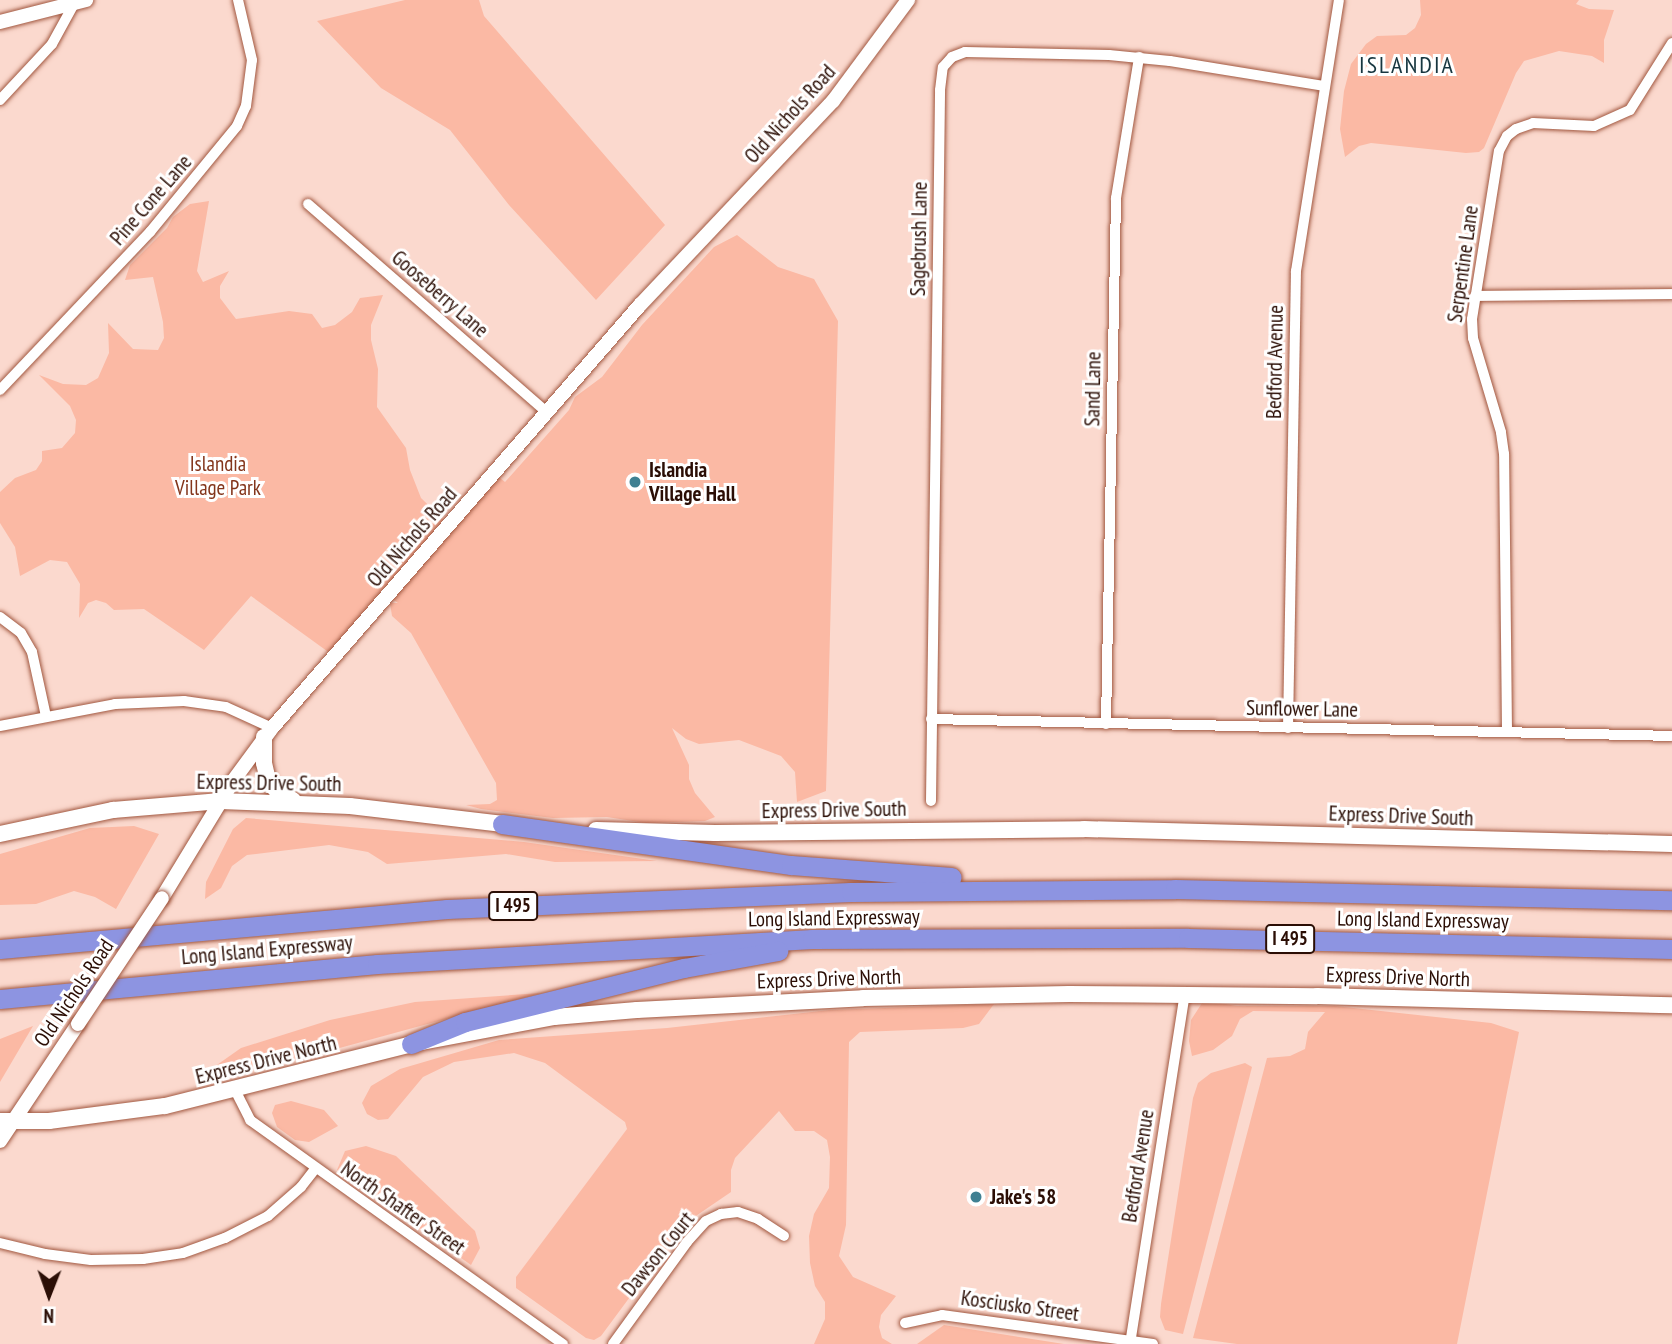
<!DOCTYPE html>
<html>
<head>
<meta charset="utf-8">
<style>
  body { margin:0 }
  #map { position:relative; width:1672px; height:1344px; overflow:hidden; background:#fbd9ce; font-family:"PT Sans Narrow",sans-serif }
  div>[style] { position:absolute }
  .green>* { inset:0; background:#fbb9a4 }
  .roads { filter:drop-shadow(0 0 2px #a1573f) drop-shadow(0 0 2px #a1573f) }
  .minor>* { height:10px; margin:-5px; padding:0 5px; transform-origin:5px; border-radius:5px; background:#fff }
  .tertiary>* { height:14px; margin:-7px; padding:0 7px; transform-origin:7px; border-radius:7px; background:#fff }
  .secondary>* { height:16px; margin:-8px; padding:0 8px; transform-origin:8px; border-radius:8px; background:#fff }
  .motorway>* { height:19px; margin:-9.5px; padding:0 9.5px; transform-origin:9.5px; border-radius:9.5px; background:#8d94e1 }
  .bridges { filter:drop-shadow(0 0 2px #a1573f) drop-shadow(0 0 2px #a1573f) }
  .tertiary-bridge>* { height:14px; margin:-7px; padding:0 7px; transform-origin:7px; border-radius:7px; background:#fff }
  .dots>* { width:19px; height:19px; translate:-50% -50%; box-sizing:border-box; border:4px solid #fff; border-radius:50% }
  span { translate:-50% -50%; white-space:nowrap; text-align:center; line-height:1.15; -webkit-text-stroke:6px #fff; paint-order:stroke }
  .shield-label span { padding:2px 5px; background:#fff; border:2px solid; border-radius:5px; -webkit-text-stroke-width:0 }
  .shield-label { font-size:19px; color:#2b0e05; font-weight:700 }
  .street-label { font-size:21px; color:#2b0e05 }
  .park-label { font-size:21px; color:#83351b }
  .poi-label { font-size:21px; color:#2b0e05; font-weight:700 }
  .left { translate:0 -50%; text-align:left }
  .quarter-label { font-size:24px; color:#17363f; letter-spacing:2px }
  .north { position:absolute; left:14px; top:1260px; width:70px; height:70px; -webkit-text-stroke:5px #fff; paint-order:stroke; rotate:181deg; font-size:19px; font-weight:700; line-height:28px; text-align:center; color:#2b0e05 }
  .north::after { content:''; display:block; margin:auto; width:24px; height:32px; background:#2b0e05; clip-path:polygon(50% 0,100% 100%,50% 72%,0 100%) }
</style>
</head>
<body>
<div id="map">
  <div class="green">
    <div style="clip-path:polygon(405px 0,479px 0,484px 16px,665px 225px,596px 300px,509px 205px,450px 130px,381px 88px,317px 21px)"></div>
    <div style="clip-path:polygon(1420px 0,1579px 0,1576px 4px,1589px 9px,1614px 10px,1604px 40px,1604px 63px,1592px 56px,1559px 51px,1524px 61px,1516px 73px,1484px 148px,1479px 152px,1466px 153px,1371px 143px,1359px 146px,1345px 157px,1340px 129px,1344px 91px,1351px 64px,1366px 44px,1377px 36px,1406px 35px,1415px 28px,1421px 15px)"></div>
    <div style="clip-path:polygon(209px 201px,197px 271px,203px 282px,229px 271px,220px 286px,220px 298px,236px 319px,289px 311px,312px 314px,322px 328px,335px 325px,352px 312px,360px 298px,383px 295px,371px 325px,371px 340px,378px 369px,377px 407px,406px 448px,410px 470px,421px 498px,450px 526px,495px 474px,505px 482px,569px 410px,575px 397px,602px 377px,642px 325px,714px 247px,737px 235px,778px 267px,814px 279px,838px 321px,826px 791px,797px 802px,795px 772px,781px 756px,739px 740px,699px 744px,686px 739px,672px 728px,689px 765px,689px 779px,695px 793px,715px 817px,705px 821px,646px 823px,607px 817px,553px 818px,481px 809px,466px 805px,490px 804px,497px 800px,496px 783px,411px 633px,392px 616px,390px 603px,398px 603px,391px 598px,338px 659px,251px 596px,204px 650px,144px 609px,114px 610px,106px 603px,96px 600px,88px 603px,79px 618px,80px 584px,67px 562px,50px 560px,20px 576px,15px 547px,0 523px,0 492px,15px 478px,36px 470px,42px 461px,42px 451px,62px 448px,75px 433px,76px 420px,70px 406px,39px 375px,63px 384px,86px 385px,98px 378px,109px 353px,108px 323px,133px 349px,158px 350px,164px 338px,163px 322px,153px 277px,125px 280px,130px 265px,167px 228px,173px 217px,190px 204px)"></div>
    <div style="clip-path:polygon(246px 818px,524px 842px,657px 861px,555px 862px,506px 854px,387px 864px,368px 852px,329px 845px,247px 855px,232px 866px,221px 888px,205px 899px,206px 882px,233px 829px)"></div>
    <div style="clip-path:polygon(134px 826px,159px 834px,116px 909px,95px 897px,74px 891px,36px 904px,0 905px,0 854px,90px 828px)"></div>
    <div style="clip-path:polygon(541px 993px,292px 1061px,204px 1074px,241px 1048px,330px 1020px,415px 1002px)"></div>
    <div style="clip-path:polygon(1204px 1000px,1236px 1006px,1335px 1006px,1491px 1023px,1519px 1032px,1457px 1344px,1237px 1344px,1193px 1338px,1267px 1058px,1290px 1056px,1305px 1049px,1308px 1032px,1325px 1012px,1253px 1011px,1240px 1019px,1232px 1036px,1213px 1050px,1192px 1056px,1189px 1041px,1191px 1020px)"></div>
    <div style="clip-path:polygon(994px 1004px,979px 1024px,963px 1028px,860px 1032px,849px 1042px,846px 1225px,839px 1256px,853px 1277px,896px 1296px,881px 1315px,879px 1327px,882px 1338px,892px 1344px,814px 1344px,825px 1319px,825px 1302px,815px 1286px,810px 1263px,809px 1236px,814px 1214px,829px 1188px,830px 1157px,827px 1140px,814px 1131px,795px 1131px,779px 1111px,735px 1158px,731px 1170px,731px 1192px,684px 1224px,601px 1336px,594px 1340px,586px 1338px,516px 1288px,516px 1277px,627px 1129px,625px 1122px,545px 1063px,514px 1053px,454px 1062px,423px 1077px,388px 1119px,378px 1120px,367px 1114px,362px 1103px,371px 1086px,400px 1069px,499px 1040px,667px 1028px,830px 1010px)"></div>
    <div style="clip-path:polygon(33px 1026px,0 1082px,0 1039px)"></div>
    <div style="clip-path:polygon(1245px 1063px,1252px 1067px,1183px 1334px,1165px 1330px,1160px 1317px,1161px 1304px,1193px 1098px,1198px 1083px,1211px 1073px)"></div>
    <div style="clip-path:polygon(291px 1101px,324px 1110px,338px 1126px,309px 1142px,295px 1140px,277px 1127px,272px 1113px,275px 1105px)"></div>
    <div style="clip-path:polygon(366px 1146px,396px 1156px,475px 1231px,480px 1248px,471px 1265px,337px 1170px,345px 1151px)"></div>
    <div style="clip-path:polygon(944px 1325px,1064px 1344px,917px 1344px)"></div>
  </div>
  <div class="roads">
    <div class="minor">
      <div style="left:0;top:100px;width:76px;rotate:-47.1deg"></div>
      <div style="left:52px;top:44px;width:46px;rotate:-61.2deg"></div>
      <div style="left:308px;top:204px;width:318px;rotate:41.1deg"></div>
      <div style="left:1475px;top:296px;width:197px;rotate:-0.6deg"></div>
      <div style="left:0;top:390px;width:218px;rotate:-46.5deg"></div>
      <div style="left:150px;top:232px;width:137px;rotate:-50.6deg"></div>
      <div style="left:237px;top:126px;width:22px;rotate:-66deg"></div>
      <div style="left:246px;top:106px;width:46px;rotate:-82.6deg"></div>
      <div style="left:252px;top:60px;width:62px;rotate:-103.1deg"></div>
      <div style="left:0;top:617px;width:26px;rotate:37deg"></div>
      <div style="left:21px;top:633px;width:22px;rotate:60deg"></div>
      <div style="left:32px;top:652px;width:66px;rotate:77.7deg"></div>
      <div style="left:931px;top:719px;width:741px;rotate:1.31deg"></div>
      <div style="left:1106px;top:724px;width:526px;rotate:-88.91deg"></div>
      <div style="left:1116px;top:198px;width:143px;rotate:-80.7deg"></div>
      <div style="left:0;top:726px;width:117px;rotate:-10.8deg"></div>
      <div style="left:115px;top:704px;width:69px;rotate:-2.5deg"></div>
      <div style="left:184px;top:701px;width:42px;rotate:8.1deg"></div>
      <div style="left:226px;top:707px;width:51px;rotate:24.5deg"></div>
      <div style="left:1288px;top:728px;width:457px;rotate:-89deg"></div>
      <div style="left:1296px;top:271px;width:274px;rotate:-81deg"></div>
      <div style="left:1507px;top:732px;width:278px;rotate:-90.6deg"></div>
      <div style="left:1504px;top:454px;width:22px;rotate:-98deg"></div>
      <div style="left:1501px;top:432px;width:98px;rotate:-106.6deg"></div>
      <div style="left:1473px;top:338px;width:19px;rotate:-93deg"></div>
      <div style="left:1472px;top:319px;width:170px;rotate:-80.9deg"></div>
      <div style="left:1499px;top:151px;width:17px;rotate:-62deg"></div>
      <div style="left:1507px;top:136px;width:11px;rotate:-38deg"></div>
      <div style="left:1516px;top:129px;width:18px;rotate:-19deg"></div>
      <div style="left:1533px;top:123px;width:61px;rotate:2.8deg"></div>
      <div style="left:1594px;top:126px;width:39px;rotate:-24deg"></div>
      <div style="left:1630px;top:110px;width:79px;rotate:-57.9deg"></div>
      <div style="left:931px;top:801px;width:711px;rotate:-89.27deg"></div>
      <div style="left:940px;top:90px;width:23px;rotate:-83deg"></div>
      <div style="left:943px;top:67px;width:13px;rotate:-48deg"></div>
      <div style="left:952px;top:57px;width:14px;rotate:-21deg"></div>
      <div style="left:965px;top:52px;width:144px;rotate:1.2deg"></div>
      <div style="left:1109px;top:55px;width:61px;rotate:5.6deg"></div>
      <div style="left:1170px;top:61px;width:157px;rotate:9.2deg"></div>
      <div style="left:235px;top:1090px;width:34px;rotate:63deg"></div>
      <div style="left:250px;top:1120px;width:385px;rotate:35.6deg"></div>
      <div style="left:0;top:1243px;width:46px;rotate:13.7deg"></div>
      <div style="left:45px;top:1254px;width:46px;rotate:7.4deg"></div>
      <div style="left:91px;top:1260px;width:52px;rotate:-1.1deg"></div>
      <div style="left:143px;top:1259px;width:40px;rotate:-8.5deg"></div>
      <div style="left:183px;top:1253px;width:45px;rotate:-19.7deg"></div>
      <div style="left:225px;top:1238px;width:48px;rotate:-27.1deg"></div>
      <div style="left:268px;top:1216px;width:44px;rotate:-41.3deg"></div>
      <div style="left:301px;top:1187px;width:23px;rotate:-52deg"></div>
      <div style="left:905px;top:1323px;width:38px;rotate:-12deg"></div>
      <div style="left:942px;top:1315px;width:213px;rotate:7.8deg"></div>
      <div style="left:613px;top:1344px;width:126px;rotate:-54deg"></div>
      <div style="left:687px;top:1242px;width:28px;rotate:-48deg"></div>
      <div style="left:706px;top:1221px;width:17px;rotate:-25deg"></div>
      <div style="left:721px;top:1214px;width:17px;rotate:-7deg"></div>
      <div style="left:738px;top:1212px;width:21px;rotate:19deg"></div>
      <div style="left:758px;top:1219px;width:31px;rotate:33deg"></div>
      <div style="left:1130px;top:1344px;width:354px;rotate:-81.1deg"></div>
    </div>
    <div class="tertiary">
      <div style="left:0;top:22px;width:89px;rotate:-14.3deg"></div>
      <div style="left:162px;top:898px;width:137px;rotate:-58.7deg"></div>
      <div style="left:233px;top:781px;width:66px;rotate:-53.7deg"></div>
      <div style="left:272px;top:728px;width:561px;rotate:-48.98deg"></div>
      <div style="left:640px;top:305px;width:281px;rotate:-46.6deg"></div>
      <div style="left:833px;top:101px;width:126px;rotate:-53.4deg"></div>
      <div style="left:0;top:1141px;width:141px;rotate:-56.3deg"></div>
    </div>
    <div class="secondary">
      <div style="left:264px;top:737px;width:26px;rotate:90deg"></div>
      <div style="left:264px;top:763px;width:18px;rotate:77deg"></div>
      <div style="left:268px;top:781px;width:15px;rotate:48deg"></div>
      <div style="left:278px;top:792px;width:17px;rotate:28deg"></div>
      <div style="left:596px;top:830px;width:119px;rotate:1.4deg"></div>
      <div style="left:715px;top:833px;width:369px;rotate:-0.6deg"></div>
      <div style="left:1084px;top:829px;width:588px;rotate:1.46deg"></div>
      <div style="left:0;top:834px;width:116px;rotate:-12deg"></div>
      <div style="left:113px;top:810px;width:108px;rotate:-4.8deg"></div>
      <div style="left:221px;top:801px;width:129px;rotate:2.2deg"></div>
      <div style="left:350px;top:806px;width:162px;rotate:6.7deg"></div>
      <div style="left:0;top:1121px;width:49px"></div>
      <div style="left:49px;top:1121px;width:117px;rotate:-7.4deg"></div>
      <div style="left:165px;top:1106px;width:254px;rotate:-14.1deg"></div>
      <div style="left:411px;top:1044px;width:146px;rotate:-10.7deg"></div>
      <div style="left:554px;top:1017px;width:83px;rotate:-4.8deg"></div>
      <div style="left:637px;top:1010px;width:226px;rotate:-3deg"></div>
      <div style="left:863px;top:998px;width:206px;rotate:-1.1deg"></div>
      <div style="left:1069px;top:994px;width:248px;rotate:0.5deg"></div>
      <div style="left:1317px;top:996px;width:355px;rotate:1.5deg"></div>
    </div>
    <div class="motorway">
      <div style="left:502px;top:824px;width:292px;rotate:8.1deg"></div>
      <div style="left:791px;top:865px;width:161px;rotate:4.3deg"></div>
      <div style="left:0;top:949px;width:449px;rotate:-5.1deg"></div>
      <div style="left:447px;top:909px;width:404px;rotate:-2.4deg"></div>
      <div style="left:851px;top:892px;width:324px;rotate:-0.5deg"></div>
      <div style="left:1175px;top:889px;width:497px;rotate:1.3deg"></div>
      <div style="left:0;top:999px;width:379px;rotate:-5.3deg"></div>
      <div style="left:377px;top:964px;width:436px;rotate:-3.3deg"></div>
      <div style="left:812px;top:939px;width:376px;rotate:-0.2deg"></div>
      <div style="left:1188px;top:938px;width:484px;rotate:1.3deg"></div>
      <div style="left:411px;top:1044px;width:58px;rotate:-22.2deg"></div>
      <div style="left:465px;top:1022px;width:226px;rotate:-13.9deg"></div>
      <div style="left:684px;top:968px;width:96px;rotate:-10.3deg"></div>
    </div>
  </div>
  <div class="bridges">
    <div class="tertiary-bridge">
      <div style="left:78px;top:1024px;width:151px;rotate:-56.3deg"></div>
    </div>
  </div>
  <div class="dots">
    <div style="left:635px;top:482px;background:#3f8092"></div>
    <div style="left:976px;top:1197px;background:#3f8092"></div>
  </div>
  <div class="shield-label">
    <span style="left:513px;top:906px">I 495</span>
    <span style="left:1290px;top:939px">I 495</span>
  </div>
  <div class="street-label">
    <span style="left:790px;top:114px;rotate:-48deg">Old Nichols Road</span>
    <span style="left:151px;top:200px;rotate:-49deg">Pine Cone Lane</span>
    <span style="left:919px;top:239px;rotate:-89deg">Sagebrush Lane</span>
    <span style="left:1463px;top:264px;rotate:-82deg">Serpentine Lane</span>
    <span style="left:440px;top:294px;rotate:41deg">Gooseberry Lane</span>
    <span style="left:1275px;top:362px;rotate:-89deg">Bedford Avenue</span>
    <span style="left:1093px;top:389px;rotate:-89deg">Sand Lane</span>
    <span style="left:412px;top:537px;rotate:-49deg">Old Nichols Road</span>
    <span style="left:1302px;top:709px;rotate:1deg">Sunflower Lane</span>
    <span style="left:269px;top:783px;rotate:1deg">Express Drive South</span>
    <span style="left:834px;top:810px;rotate:-1deg">Express Drive South</span>
    <span style="left:1401px;top:816px;rotate:2deg">Express Drive South</span>
    <span style="left:834px;top:918px;rotate:-1deg">Long Island Expressway</span>
    <span style="left:1423px;top:920px;rotate:1deg">Long Island Expressway</span>
    <span style="left:267px;top:950px;rotate:-5deg">Long Island Expressway</span>
    <span style="left:1398px;top:977px;rotate:2deg">Express Drive North</span>
    <span style="left:829px;top:979px;rotate:-2deg">Express Drive North</span>
    <span style="left:74px;top:993px;rotate:-56deg">Old Nichols Road</span>
    <span style="left:266px;top:1060px;rotate:-14deg">Express Drive North</span>
    <span style="left:1138px;top:1166px;rotate:-81deg">Bedford Avenue</span>
    <span style="left:403px;top:1208px;rotate:35deg">North Shafter Street</span>
    <span style="left:658px;top:1254px;rotate:-51deg">Dawson Court</span>
    <span style="left:1020px;top:1306px;rotate:8deg">Kosciusko Street</span>
  </div>
  <div class="park-label">
    <span style="left:218px;top:476px">Islandia<br>Village Park</span>
  </div>
  <div class="poi-label">
    <span class="left" style="left:649px;top:482px">Islandia<br>Village Hall</span>
    <span class="left" style="left:990px;top:1197px">Jake's 58</span>
  </div>
  <div class="quarter-label">
    <span style="left:1407px;top:65px">ISLANDIA</span>
  </div>
  <div class="north">N</div>
</div>
</body>
</html>
